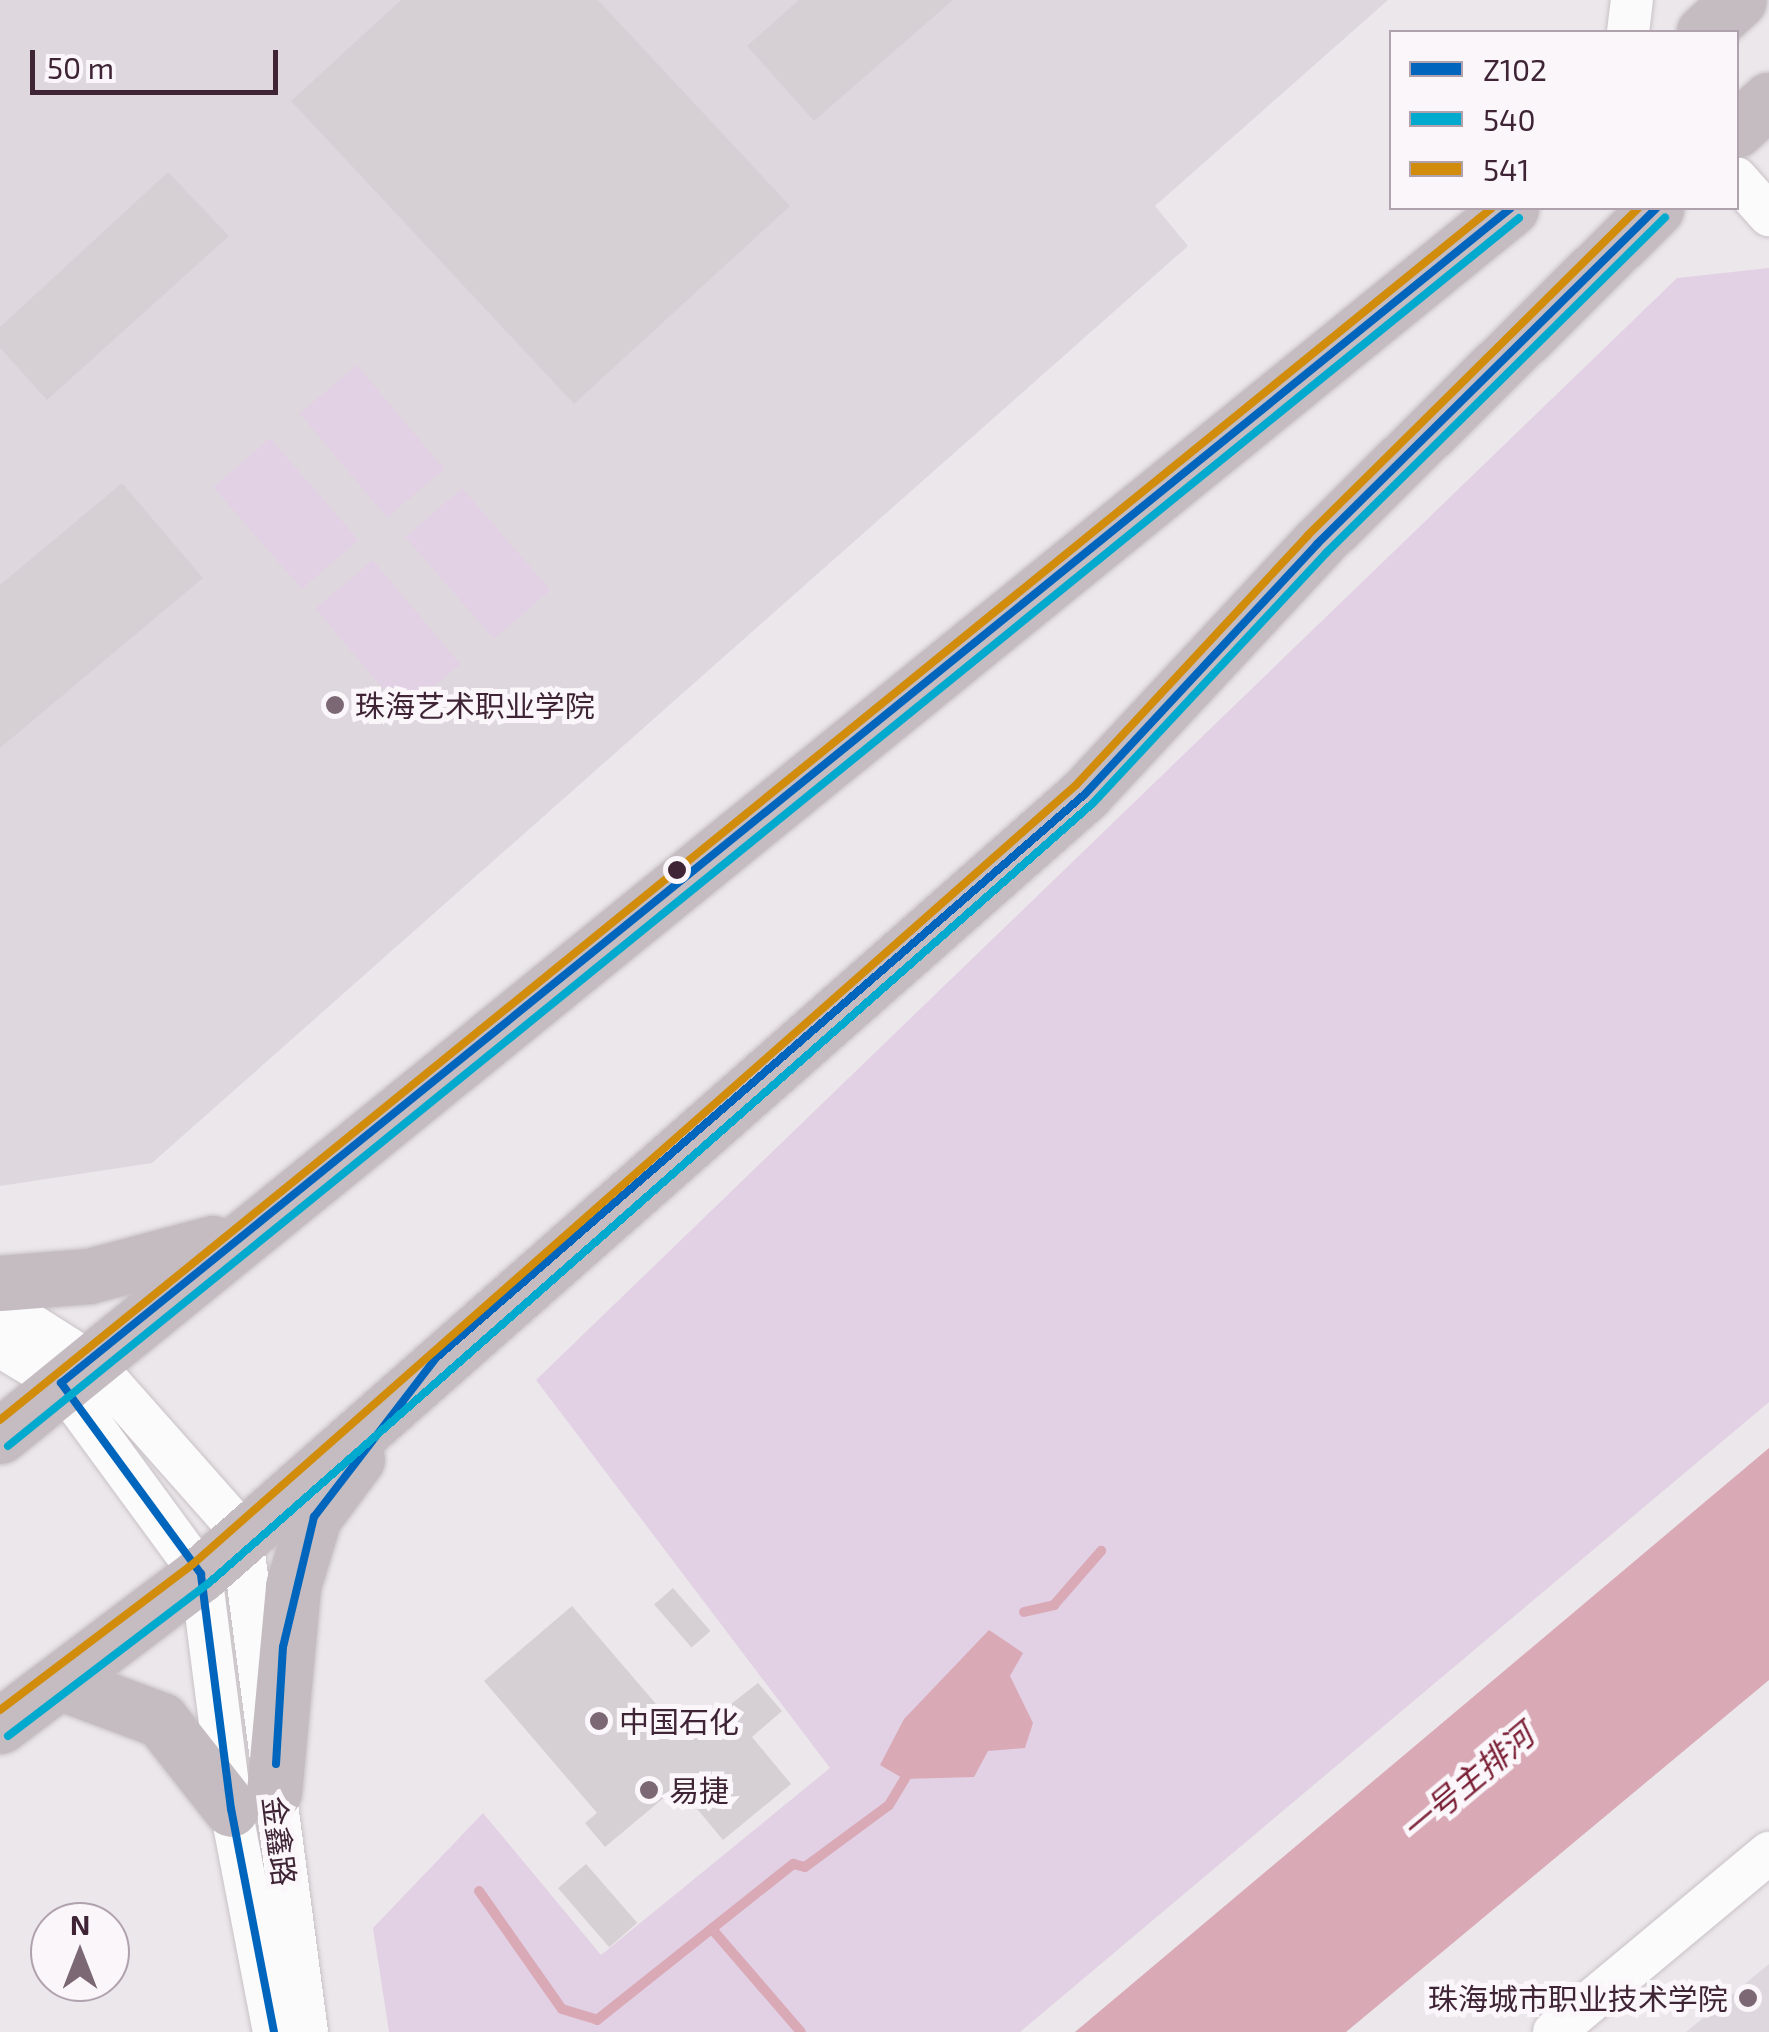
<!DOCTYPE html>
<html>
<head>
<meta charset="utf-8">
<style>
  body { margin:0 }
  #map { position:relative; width:1769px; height:2032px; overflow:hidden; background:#ece7eb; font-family:"Exo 2","Noto Sans SC",sans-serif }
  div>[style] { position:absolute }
  .built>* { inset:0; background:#dfd7de }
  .green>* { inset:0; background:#e2d1e4; transform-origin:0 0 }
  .water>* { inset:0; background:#d9a9b6 }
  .stream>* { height:10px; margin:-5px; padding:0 5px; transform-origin:5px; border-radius:5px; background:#d9a9b6 }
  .building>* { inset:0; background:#d6d0d5; transform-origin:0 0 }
  .roads { filter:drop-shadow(0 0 2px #c8c2c6) drop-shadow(0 0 2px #c8c2c6) }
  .minor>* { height:42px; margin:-21px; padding:0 21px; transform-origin:21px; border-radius:21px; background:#fcfbfc }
  .highway>* { height:55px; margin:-27.5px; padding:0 27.5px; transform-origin:27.5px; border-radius:27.5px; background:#c4bcc0 }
  .bus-1>* { height:8px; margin:-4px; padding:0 4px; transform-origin:4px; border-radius:4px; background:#0065bd }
  .bus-2>* { height:8px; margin:-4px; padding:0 4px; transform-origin:4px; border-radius:4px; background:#00a9ce }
  .bus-3>* { height:8px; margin:-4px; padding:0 4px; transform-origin:4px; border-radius:4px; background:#d28c0b }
  .dots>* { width:28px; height:28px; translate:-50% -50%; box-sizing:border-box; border:5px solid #faf6fa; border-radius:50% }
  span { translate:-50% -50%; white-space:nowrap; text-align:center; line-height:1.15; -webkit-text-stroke:10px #faf6fa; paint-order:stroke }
  .poi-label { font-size:30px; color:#3f2436 }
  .left { translate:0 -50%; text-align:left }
  .right { translate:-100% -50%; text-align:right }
  .street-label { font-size:30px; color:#3f2436 }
  .water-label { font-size:32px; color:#7a1f35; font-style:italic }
  .legend { position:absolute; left:1389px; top:30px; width:350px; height:180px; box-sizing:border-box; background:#faf6fa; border:2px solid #afa2ac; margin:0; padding:12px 18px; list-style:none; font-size:30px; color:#3f2436 }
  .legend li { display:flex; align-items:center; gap:20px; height:50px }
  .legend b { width:50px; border:2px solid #afa2ac }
  .north { position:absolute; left:30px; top:1902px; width:100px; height:100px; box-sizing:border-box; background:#faf6fa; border:2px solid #afa2ac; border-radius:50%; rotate:0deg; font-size:28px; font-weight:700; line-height:40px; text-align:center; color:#3f2436 }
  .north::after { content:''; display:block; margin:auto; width:35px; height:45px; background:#7c6875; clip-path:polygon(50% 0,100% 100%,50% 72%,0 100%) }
  .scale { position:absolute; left:30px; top:50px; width:248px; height:45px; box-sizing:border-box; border:5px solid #3f2436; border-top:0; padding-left:12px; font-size:30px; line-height:35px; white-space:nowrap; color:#3f2436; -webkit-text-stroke:8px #faf6fa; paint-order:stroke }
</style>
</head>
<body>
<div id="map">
  <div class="built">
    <div style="clip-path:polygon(0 0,1388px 0,1155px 206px,1188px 246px,152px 1163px,0 1186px)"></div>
    <div style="clip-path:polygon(1769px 1964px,1769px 2032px,1686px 2032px)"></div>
  </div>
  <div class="green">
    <div style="clip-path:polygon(1769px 268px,1769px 1402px,1020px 2032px,389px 2032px,373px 1928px,483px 1813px,601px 1955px,830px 1768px,536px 1380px,1677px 278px)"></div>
    <div style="left:357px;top:365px;width:136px;height:75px;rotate:50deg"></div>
    <div style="left:270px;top:438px;width:135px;height:75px;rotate:49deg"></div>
    <div style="left:462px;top:488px;width:135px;height:75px;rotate:49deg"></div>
    <div style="left:373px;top:560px;width:136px;height:75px;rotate:50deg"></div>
  </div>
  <div class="water">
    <div style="clip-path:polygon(1769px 1448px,1769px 1680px,1346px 2032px,1075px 2032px)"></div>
    <div style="clip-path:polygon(989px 1630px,1023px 1653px,1010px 1676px,1033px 1723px,1025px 1748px,988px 1751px,974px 1777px,904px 1779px,880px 1765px,904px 1719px)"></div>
  </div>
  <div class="stream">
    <div style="left:1024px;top:1612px;width:31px;rotate:-13deg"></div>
    <div style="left:1054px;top:1605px;width:72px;rotate:-49deg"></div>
    <div style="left:479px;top:1891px;width:144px;rotate:54.9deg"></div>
    <div style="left:562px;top:2009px;width:37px;rotate:17deg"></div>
    <div style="left:597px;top:2020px;width:251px;rotate:-38.5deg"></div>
    <div style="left:793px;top:1864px;width:12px;rotate:14deg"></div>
    <div style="left:805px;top:1867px;width:104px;rotate:-36.4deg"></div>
    <div style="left:889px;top:1805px;width:39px;rotate:-59deg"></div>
    <div style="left:712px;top:1929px;width:136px;rotate:49.2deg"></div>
  </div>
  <div class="building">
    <div style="clip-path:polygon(401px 0,598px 0,790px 206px,574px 404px,291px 101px)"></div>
    <div style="clip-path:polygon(799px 0,953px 0,814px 121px,747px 46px)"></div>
    <div style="clip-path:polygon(168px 172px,229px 236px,47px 400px,0 348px,0 327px)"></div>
    <div style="clip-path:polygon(122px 483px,203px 578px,0 748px,0 585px)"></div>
    <div style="left:673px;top:1588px;width:57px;height:25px;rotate:49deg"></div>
    <div style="clip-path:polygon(572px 1606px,686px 1739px,758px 1683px,782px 1711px,752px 1737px,791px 1784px,723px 1840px,678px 1786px,605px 1847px,585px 1823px,597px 1813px,484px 1681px)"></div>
    <div style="left:586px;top:1864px;width:78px;height:37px;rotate:49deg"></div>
  </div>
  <div class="roads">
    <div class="minor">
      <div style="left:1628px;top:32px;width:32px;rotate:-83deg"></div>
      <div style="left:1736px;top:178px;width:50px;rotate:48.3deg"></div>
      <div style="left:0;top:1305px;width:110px;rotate:32.4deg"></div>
      <div style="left:93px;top:1364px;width:223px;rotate:48.5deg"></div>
      <div style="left:241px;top:1531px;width:505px;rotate:82.5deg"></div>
      <div style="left:0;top:1346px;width:71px;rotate:31.2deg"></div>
      <div style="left:61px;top:1383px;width:237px;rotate:53.8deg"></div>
      <div style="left:201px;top:1574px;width:237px;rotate:82.7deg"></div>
      <div style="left:231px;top:1809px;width:227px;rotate:79.1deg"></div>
      <div style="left:1554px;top:2032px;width:280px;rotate:-39.8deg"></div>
    </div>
    <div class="highway">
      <div style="left:1704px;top:32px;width:47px;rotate:-42.4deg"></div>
      <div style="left:1736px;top:130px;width:45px;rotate:-42.3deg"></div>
      <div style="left:0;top:1283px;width:89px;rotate:-4.5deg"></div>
      <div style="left:89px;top:1276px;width:128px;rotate:-14.9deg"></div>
      <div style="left:0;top:1436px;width:1947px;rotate:-39.1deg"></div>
      <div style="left:59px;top:1682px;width:109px;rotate:20.4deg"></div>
      <div style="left:161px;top:1720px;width:113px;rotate:51.8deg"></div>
      <div style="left:0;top:1726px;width:252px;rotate:-37.1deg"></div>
      <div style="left:201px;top:1574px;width:1179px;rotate:-41.42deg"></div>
      <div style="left:1085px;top:794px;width:341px;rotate:-47.1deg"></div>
      <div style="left:1317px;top:544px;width:477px;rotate:-44.7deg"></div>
      <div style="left:274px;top:1792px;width:207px;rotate:-84.7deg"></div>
      <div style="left:293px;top:1586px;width:72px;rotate:-73.1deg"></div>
      <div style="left:314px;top:1517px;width:72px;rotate:-53.4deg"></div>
    </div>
  </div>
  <div class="bus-1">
    <div style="left:276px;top:1764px;width:117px;rotate:-86.6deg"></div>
    <div style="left:283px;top:1647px;width:134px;rotate:-76.6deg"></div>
    <div style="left:314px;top:1517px;width:200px;rotate:-52.5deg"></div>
    <div style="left:436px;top:1358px;width:860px;rotate:-40.99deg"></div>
    <div style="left:1085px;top:794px;width:341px;rotate:-47.1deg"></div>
    <div style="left:1317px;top:544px;width:477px;rotate:-44.7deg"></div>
    <div style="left:274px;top:2032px;width:227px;rotate:-100.9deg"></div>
    <div style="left:231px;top:1809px;width:237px;rotate:-97.3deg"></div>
    <div style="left:201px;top:1574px;width:237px;rotate:-126.2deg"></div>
    <div style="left:61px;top:1383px;width:1866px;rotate:-39.02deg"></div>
  </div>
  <div class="bus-2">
    <div style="left:8px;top:1446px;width:1947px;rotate:-39.1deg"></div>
    <div style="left:8px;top:1736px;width:253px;rotate:-37.3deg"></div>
    <div style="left:209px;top:1583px;width:1179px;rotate:-41.42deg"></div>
    <div style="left:1093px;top:803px;width:342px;rotate:-47deg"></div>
    <div style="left:1326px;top:553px;width:477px;rotate:-44.7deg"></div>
  </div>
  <div class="bus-3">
    <div style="left:0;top:1420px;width:1922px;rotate:-39.09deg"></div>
    <div style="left:0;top:1710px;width:242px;rotate:-37.1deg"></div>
    <div style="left:193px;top:1564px;width:1178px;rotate:-41.42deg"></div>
    <div style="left:1076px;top:785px;width:341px;rotate:-47.1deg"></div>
    <div style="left:1308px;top:535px;width:465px;rotate:-44.7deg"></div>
  </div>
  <div class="dots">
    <div style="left:335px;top:705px;background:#7c6875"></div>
    <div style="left:677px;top:870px;background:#3f2436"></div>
    <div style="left:599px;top:1721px;background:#7c6875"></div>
    <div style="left:649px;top:1790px;background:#7c6875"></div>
    <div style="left:1748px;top:1998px;background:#7c6875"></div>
  </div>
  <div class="poi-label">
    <span class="left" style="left:355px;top:705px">珠海艺术职业学院</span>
    <span class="left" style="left:619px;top:1721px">中国石化</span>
    <span class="left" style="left:669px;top:1790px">易捷</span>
    <span class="right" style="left:1728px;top:1998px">珠海城市职业技术学院</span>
  </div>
  <div class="street-label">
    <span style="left:280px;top:1841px;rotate:83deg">金鑫路</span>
  </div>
  <div class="water-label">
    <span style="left:1467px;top:1781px;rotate:-40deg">一号主排河</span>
  </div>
  <ul class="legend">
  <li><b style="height:12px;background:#0065bd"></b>Z102</li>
  <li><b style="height:12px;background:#00a9ce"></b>540</li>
  <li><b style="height:12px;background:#d28c0b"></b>541</li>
  </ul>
  <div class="north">N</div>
  <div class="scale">50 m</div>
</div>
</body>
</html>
